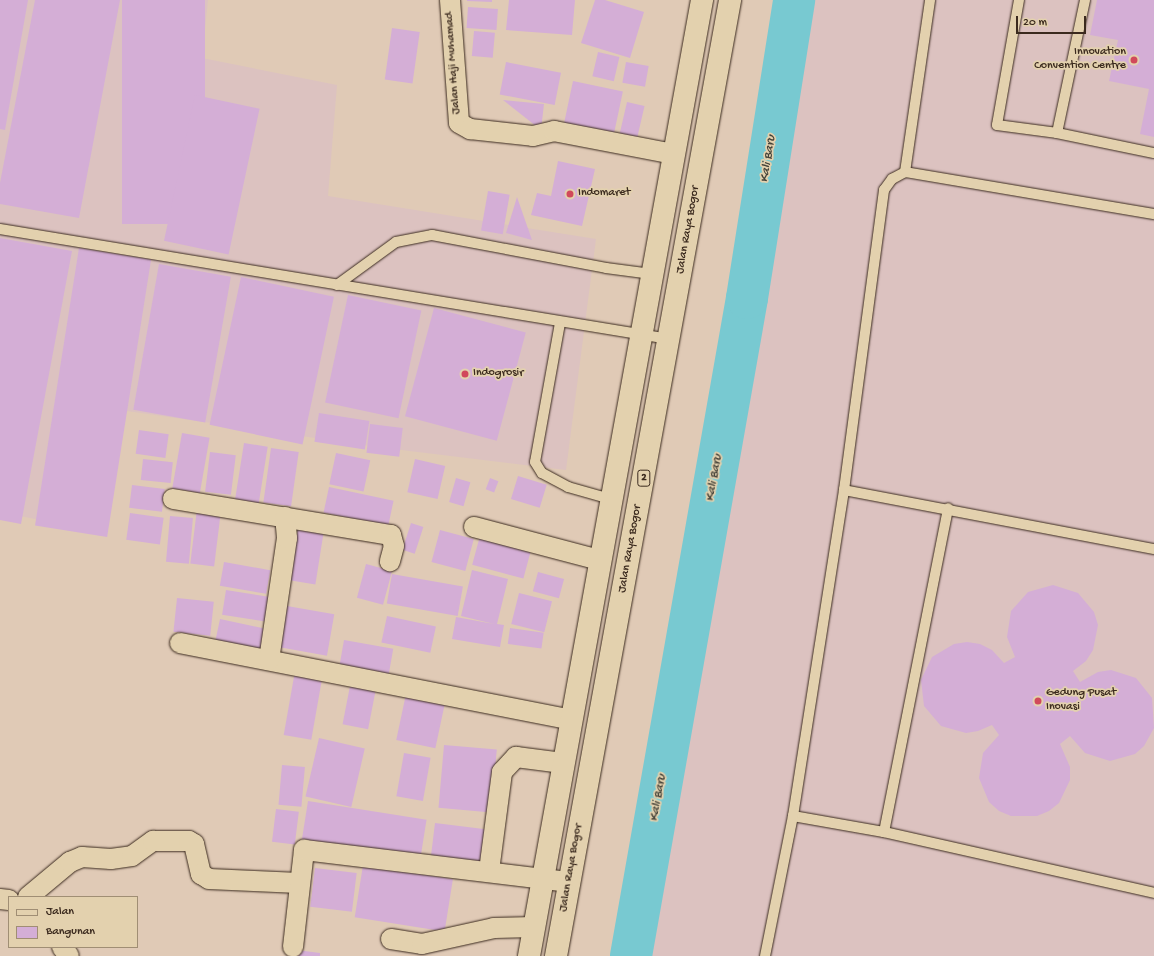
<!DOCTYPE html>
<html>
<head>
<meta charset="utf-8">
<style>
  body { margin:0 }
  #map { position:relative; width:1154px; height:956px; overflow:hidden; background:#e0cab6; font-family:"Gochi Hand",sans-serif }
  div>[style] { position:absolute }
  .built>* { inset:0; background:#dcc2c0 }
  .river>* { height:42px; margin:-21px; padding:0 21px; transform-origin:21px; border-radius:21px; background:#78c9d1 }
  .building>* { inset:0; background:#d4aed6; transform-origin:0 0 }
  .roads { filter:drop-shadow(0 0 1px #3b2a1e) drop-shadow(0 0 1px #3b2a1e) }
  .lane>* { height:10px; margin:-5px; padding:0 5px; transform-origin:5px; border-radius:5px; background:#e3d1ae }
  .street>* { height:20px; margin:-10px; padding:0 10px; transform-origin:10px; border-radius:10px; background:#e3d1ae }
  .highway>* { height:22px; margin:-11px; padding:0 11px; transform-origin:11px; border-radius:11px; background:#e3d1ae }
  .dots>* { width:11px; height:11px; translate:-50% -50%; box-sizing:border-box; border:2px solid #e3d1ae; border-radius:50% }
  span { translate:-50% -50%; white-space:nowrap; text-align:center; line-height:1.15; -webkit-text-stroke:3.5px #e3d1ae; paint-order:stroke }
  .shield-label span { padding:1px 3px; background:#e3d1ae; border:1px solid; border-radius:3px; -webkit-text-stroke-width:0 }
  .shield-label { font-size:11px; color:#3b2a1e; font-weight:700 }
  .poi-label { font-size:12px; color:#3b2a1e }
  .right { translate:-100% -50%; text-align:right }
  .left { translate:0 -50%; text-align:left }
  .street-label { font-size:12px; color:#3b2a1e }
  .water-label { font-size:13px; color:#444239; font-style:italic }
  .legend { position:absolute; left:8px; top:896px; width:130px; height:52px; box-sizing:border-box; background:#e3d1ae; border:1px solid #a08e74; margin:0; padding:5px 7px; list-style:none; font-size:12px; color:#3b2a1e }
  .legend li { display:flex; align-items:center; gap:8px; height:20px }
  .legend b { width:20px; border:1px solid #a08e74 }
  .scale { position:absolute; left:1016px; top:16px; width:70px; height:18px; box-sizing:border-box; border:2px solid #3b2a1e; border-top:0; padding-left:5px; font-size:12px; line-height:14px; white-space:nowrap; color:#3b2a1e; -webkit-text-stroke:3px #e3d1ae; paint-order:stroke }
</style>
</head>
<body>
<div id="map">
  <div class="built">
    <div style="clip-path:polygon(0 0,208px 0,202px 58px,337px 85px,328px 196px,596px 239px,566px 470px,385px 448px,127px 411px,90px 530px,0 512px)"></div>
    <div style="clip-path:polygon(804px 0,1154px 0,1154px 956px,630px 956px)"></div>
  </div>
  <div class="river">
    <div style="left:631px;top:956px;width:668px;rotate:-80deg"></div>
    <div style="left:747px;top:298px;width:302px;rotate:-81deg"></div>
  </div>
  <div class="building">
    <div style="clip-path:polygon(0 0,28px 0,5px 130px,0 129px)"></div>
    <div style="clip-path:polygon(35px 0,120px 0,79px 218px,0 204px,0 183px)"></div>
    <div style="left:122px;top:0;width:83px;height:224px"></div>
    <div style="clip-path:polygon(467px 0,492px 0,492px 2px,467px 1px)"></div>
    <div style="clip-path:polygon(509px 0,575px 0,572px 35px,506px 30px)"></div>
    <div style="clip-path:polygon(595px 0,605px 0,644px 12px,630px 58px,581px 43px)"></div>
    <div style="clip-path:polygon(1097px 0,1154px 0,1154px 137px,1140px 134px,1149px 89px,1109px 81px,1118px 40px,1090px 35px)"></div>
    <div style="left:468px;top:7px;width:30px;height:21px;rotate:4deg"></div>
    <div style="left:392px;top:28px;width:28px;height:52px;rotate:8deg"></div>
    <div style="left:474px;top:31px;width:21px;height:25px;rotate:5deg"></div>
    <div style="left:598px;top:52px;width:22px;height:25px;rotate:13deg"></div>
    <div style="left:506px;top:62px;width:56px;height:33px;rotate:11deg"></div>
    <div style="left:626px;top:62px;width:23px;height:21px;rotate:10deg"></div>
    <div style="left:573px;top:81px;width:51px;height:51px;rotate:12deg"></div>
    <div style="left:195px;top:95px;width:66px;height:149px;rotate:12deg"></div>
    <div style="clip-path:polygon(503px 100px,544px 104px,541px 130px)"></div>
    <div style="left:627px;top:102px;width:18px;height:37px;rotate:13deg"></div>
    <div style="clip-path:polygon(558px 161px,595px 169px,582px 226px,531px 215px,537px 193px,551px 196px)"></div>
    <div style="left:488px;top:191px;width:22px;height:40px;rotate:10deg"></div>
    <div style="clip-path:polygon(517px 197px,532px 240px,506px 233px)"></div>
    <div style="clip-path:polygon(0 238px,72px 251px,21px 524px,0 520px)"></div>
    <div style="left:79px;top:248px;width:73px;height:281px;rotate:9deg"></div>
    <div style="left:159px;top:264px;width:73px;height:148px;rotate:10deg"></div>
    <div style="left:241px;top:277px;width:95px;height:151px;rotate:12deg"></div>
    <div style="left:348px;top:295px;width:75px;height:110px;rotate:12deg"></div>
    <div style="left:434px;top:308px;width:95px;height:112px;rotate:15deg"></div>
    <div style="left:319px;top:413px;width:51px;height:29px;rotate:9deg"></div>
    <div style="left:370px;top:424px;width:33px;height:29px;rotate:7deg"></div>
    <div style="left:139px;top:430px;width:30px;height:24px;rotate:8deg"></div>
    <div style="left:182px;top:433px;width:28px;height:56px;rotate:10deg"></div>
    <div style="left:244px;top:443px;width:24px;height:59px;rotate:9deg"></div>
    <div style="left:271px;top:448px;width:28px;height:55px;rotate:8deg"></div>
    <div style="left:210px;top:452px;width:26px;height:40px;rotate:7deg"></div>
    <div style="left:336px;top:453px;width:35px;height:32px;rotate:12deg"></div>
    <div style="left:143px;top:459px;width:30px;height:21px;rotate:6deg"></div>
    <div style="left:415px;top:459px;width:31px;height:34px;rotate:13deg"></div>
    <div style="left:518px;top:476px;width:30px;height:24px;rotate:17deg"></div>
    <div style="left:456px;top:478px;width:15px;height:25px;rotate:16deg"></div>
    <div style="left:490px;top:478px;width:9px;height:12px;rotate:21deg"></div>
    <div style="left:132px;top:485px;width:33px;height:23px;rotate:7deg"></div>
    <div style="left:329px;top:487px;width:66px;height:26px;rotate:12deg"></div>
    <div style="left:197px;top:509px;width:24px;height:55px;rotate:7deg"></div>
    <div style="left:130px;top:513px;width:34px;height:27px;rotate:8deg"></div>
    <div style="left:170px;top:516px;width:23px;height:46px;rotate:5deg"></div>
    <div style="left:411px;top:523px;width:13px;height:28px;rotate:18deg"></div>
    <div style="left:298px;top:528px;width:26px;height:53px;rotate:9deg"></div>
    <div style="left:440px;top:530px;width:35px;height:33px;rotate:15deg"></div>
    <div style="left:481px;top:532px;width:53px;height:34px;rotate:15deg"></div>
    <div style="left:224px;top:562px;width:47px;height:24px;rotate:10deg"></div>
    <div style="left:366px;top:564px;width:27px;height:35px;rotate:15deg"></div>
    <div style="clip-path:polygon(472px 570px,508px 579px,497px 624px,504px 625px,500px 647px,452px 639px,456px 617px,494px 624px,461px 616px)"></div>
    <div style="left:538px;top:572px;width:27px;height:20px;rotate:15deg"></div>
    <div style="left:392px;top:574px;width:72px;height:30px;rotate:10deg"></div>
    <div style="clip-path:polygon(1053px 585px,1078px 593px,1094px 612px,1098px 625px,1093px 650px,1086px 661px,1073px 671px,1080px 682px,1098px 672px,1111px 670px,1136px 678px,1152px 698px,1154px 728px,1144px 746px,1135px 754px,1110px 761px,1085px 753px,1070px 736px,1060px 744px,1070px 767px,1070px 780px,1059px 803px,1049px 811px,1037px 816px,1011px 816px,999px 811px,989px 802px,979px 778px,983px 753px,999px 735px,992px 725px,978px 731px,966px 733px,941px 726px,924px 706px,921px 680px,932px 657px,954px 644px,967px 642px,980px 644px,992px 650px,1004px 663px,1015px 657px,1007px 637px,1011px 611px,1028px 592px)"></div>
    <div style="left:226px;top:590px;width:49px;height:25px;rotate:9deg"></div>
    <div style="left:519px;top:593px;width:34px;height:32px;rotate:14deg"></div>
    <div style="left:177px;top:598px;width:37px;height:34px;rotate:6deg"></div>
    <div style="left:287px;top:606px;width:48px;height:42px;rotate:10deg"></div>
    <div style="left:387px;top:616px;width:50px;height:27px;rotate:12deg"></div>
    <div style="left:220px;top:619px;width:49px;height:27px;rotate:12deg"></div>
    <div style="left:510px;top:628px;width:34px;height:16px;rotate:8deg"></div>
    <div style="left:344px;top:640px;width:50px;height:34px;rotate:10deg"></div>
    <div style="left:295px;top:671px;width:28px;height:65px;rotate:10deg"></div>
    <div style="left:350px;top:686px;width:26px;height:39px;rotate:11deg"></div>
    <div style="left:406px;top:694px;width:40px;height:47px;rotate:12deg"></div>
    <div style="left:319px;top:738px;width:47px;height:60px;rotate:13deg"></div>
    <div style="left:444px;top:745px;width:53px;height:63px;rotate:5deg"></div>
    <div style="left:404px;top:753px;width:27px;height:44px;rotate:10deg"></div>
    <div style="left:282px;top:765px;width:23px;height:40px;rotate:5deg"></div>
    <div style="left:308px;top:801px;width:120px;height:40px;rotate:9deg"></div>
    <div style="left:276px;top:809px;width:23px;height:33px;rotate:7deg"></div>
    <div style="left:435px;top:823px;width:51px;height:38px;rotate:7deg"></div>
    <div style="left:363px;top:865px;width:91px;height:53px;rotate:9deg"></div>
    <div style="left:315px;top:868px;width:42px;height:39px;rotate:7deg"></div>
    <div style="clip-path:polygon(289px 949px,320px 953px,320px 956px,288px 956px)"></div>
  </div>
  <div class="roads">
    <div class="lane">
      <div style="left:1019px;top:0;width:127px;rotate:100deg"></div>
      <div style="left:997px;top:125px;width:61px;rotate:7.6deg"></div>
      <div style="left:1057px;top:133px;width:99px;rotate:11.7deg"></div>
      <div style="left:1057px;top:133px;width:136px;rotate:-78.1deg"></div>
      <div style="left:905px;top:172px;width:174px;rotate:-81.7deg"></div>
      <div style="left:0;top:229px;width:678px;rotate:9.34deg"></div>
      <div style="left:337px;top:285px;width:73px;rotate:-36.1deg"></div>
      <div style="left:396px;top:242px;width:37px;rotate:-11deg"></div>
      <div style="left:432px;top:235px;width:177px;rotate:10.7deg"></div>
      <div style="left:606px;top:268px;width:46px;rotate:7.4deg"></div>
      <div style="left:560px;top:323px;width:141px;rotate:100.2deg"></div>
      <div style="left:535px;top:462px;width:13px;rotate:58deg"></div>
      <div style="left:542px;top:473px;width:30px;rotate:28deg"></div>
      <div style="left:568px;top:487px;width:44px;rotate:15.9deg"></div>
      <div style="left:844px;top:490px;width:316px;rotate:10.8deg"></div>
      <div style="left:793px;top:816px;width:92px;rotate:10deg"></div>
      <div style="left:884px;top:832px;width:277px;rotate:12.7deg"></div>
      <div style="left:884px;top:832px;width:330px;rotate:-78.8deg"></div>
      <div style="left:765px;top:956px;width:143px;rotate:-78.7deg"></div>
      <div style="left:793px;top:816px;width:330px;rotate:-81.1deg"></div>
      <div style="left:844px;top:490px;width:303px;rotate:-82.4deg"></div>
      <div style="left:884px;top:190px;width:14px;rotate:-54deg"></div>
      <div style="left:892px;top:179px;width:15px;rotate:-28deg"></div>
      <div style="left:905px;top:172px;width:253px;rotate:9.6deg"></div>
    </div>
    <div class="street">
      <div style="left:450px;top:0;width:123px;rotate:85.8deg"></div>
      <div style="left:459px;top:123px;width:13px;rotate:29deg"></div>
      <div style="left:470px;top:129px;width:63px;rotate:6.3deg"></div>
      <div style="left:533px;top:136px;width:22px;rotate:-13deg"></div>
      <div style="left:554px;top:131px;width:121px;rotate:10.9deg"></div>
      <div style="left:173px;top:499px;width:221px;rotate:9.4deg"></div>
      <div style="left:391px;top:535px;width:11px;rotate:75deg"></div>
      <div style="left:394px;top:546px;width:16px;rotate:105deg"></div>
      <div style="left:474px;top:527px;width:129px;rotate:14.8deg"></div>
      <div style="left:180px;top:643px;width:399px;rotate:11.1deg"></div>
      <div style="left:269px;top:660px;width:123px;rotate:-81.6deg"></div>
      <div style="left:287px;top:538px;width:21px;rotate:-95deg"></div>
      <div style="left:489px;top:871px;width:100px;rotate:-82.5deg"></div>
      <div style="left:502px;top:772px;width:21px;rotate:-47deg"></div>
      <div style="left:516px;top:757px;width:47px;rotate:7.3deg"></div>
      <div style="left:28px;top:897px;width:55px;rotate:-39.8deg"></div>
      <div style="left:70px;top:862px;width:13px;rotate:-23deg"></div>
      <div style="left:82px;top:857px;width:29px;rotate:4deg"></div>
      <div style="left:111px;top:859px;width:21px;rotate:-8deg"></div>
      <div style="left:132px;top:856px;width:26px;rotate:-36deg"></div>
      <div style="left:153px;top:841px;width:36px"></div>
      <div style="left:189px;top:841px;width:6px;rotate:31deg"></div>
      <div style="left:194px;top:844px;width:31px;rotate:77deg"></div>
      <div style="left:201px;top:874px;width:9px;rotate:32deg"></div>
      <div style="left:209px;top:879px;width:90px;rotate:2.5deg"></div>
      <div style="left:0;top:899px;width:9px;rotate:6deg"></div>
      <div style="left:391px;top:939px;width:31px;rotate:9deg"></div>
      <div style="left:422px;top:944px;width:74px;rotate:-12.5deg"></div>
      <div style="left:494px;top:928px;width:40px;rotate:-1.4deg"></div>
      <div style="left:62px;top:947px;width:11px;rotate:52deg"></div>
      <div style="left:293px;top:947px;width:98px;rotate:-83.5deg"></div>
      <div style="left:304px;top:850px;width:268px;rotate:6.9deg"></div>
    </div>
    <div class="highway">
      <div style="left:529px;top:956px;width:972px;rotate:-79.74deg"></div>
      <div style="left:556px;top:956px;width:972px;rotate:-79.68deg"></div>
    </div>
  </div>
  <div class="dots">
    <div style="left:1134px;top:60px;background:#d1495b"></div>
    <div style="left:570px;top:194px;background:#d1495b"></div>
    <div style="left:465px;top:374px;background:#d1495b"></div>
    <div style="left:1038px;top:701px;background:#d1495b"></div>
  </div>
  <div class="shield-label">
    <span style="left:644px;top:478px">2</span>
  </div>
  <div class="poi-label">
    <span class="right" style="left:1126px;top:60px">Innovation<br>Convention Centre</span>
    <span class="left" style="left:578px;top:194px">Indomaret</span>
    <span class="left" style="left:473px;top:374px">Indogrosir</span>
    <span class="left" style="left:1046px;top:701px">Gedung Pusat<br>Inovasi</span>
  </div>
  <div class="street-label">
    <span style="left:454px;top:63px;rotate:-94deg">Jalan Haji Muhamad</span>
    <span style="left:689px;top:230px;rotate:-80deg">Jalan Raya Bogor</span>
    <span style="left:631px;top:549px;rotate:-80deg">Jalan Raya Bogor</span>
    <span style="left:572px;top:868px;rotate:-80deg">Jalan Raya Bogor</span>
  </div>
  <div class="water-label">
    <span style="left:769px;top:159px;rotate:-81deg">Kali Baru</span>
    <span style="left:715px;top:478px;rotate:-80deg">Kali Baru</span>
    <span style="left:659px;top:798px;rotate:-80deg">Kali Baru</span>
  </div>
  <ul class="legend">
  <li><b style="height:5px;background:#e3d1ae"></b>Jalan</li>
  <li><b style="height:11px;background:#d4aed6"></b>Bangunan</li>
  </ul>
  <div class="scale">20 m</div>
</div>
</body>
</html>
